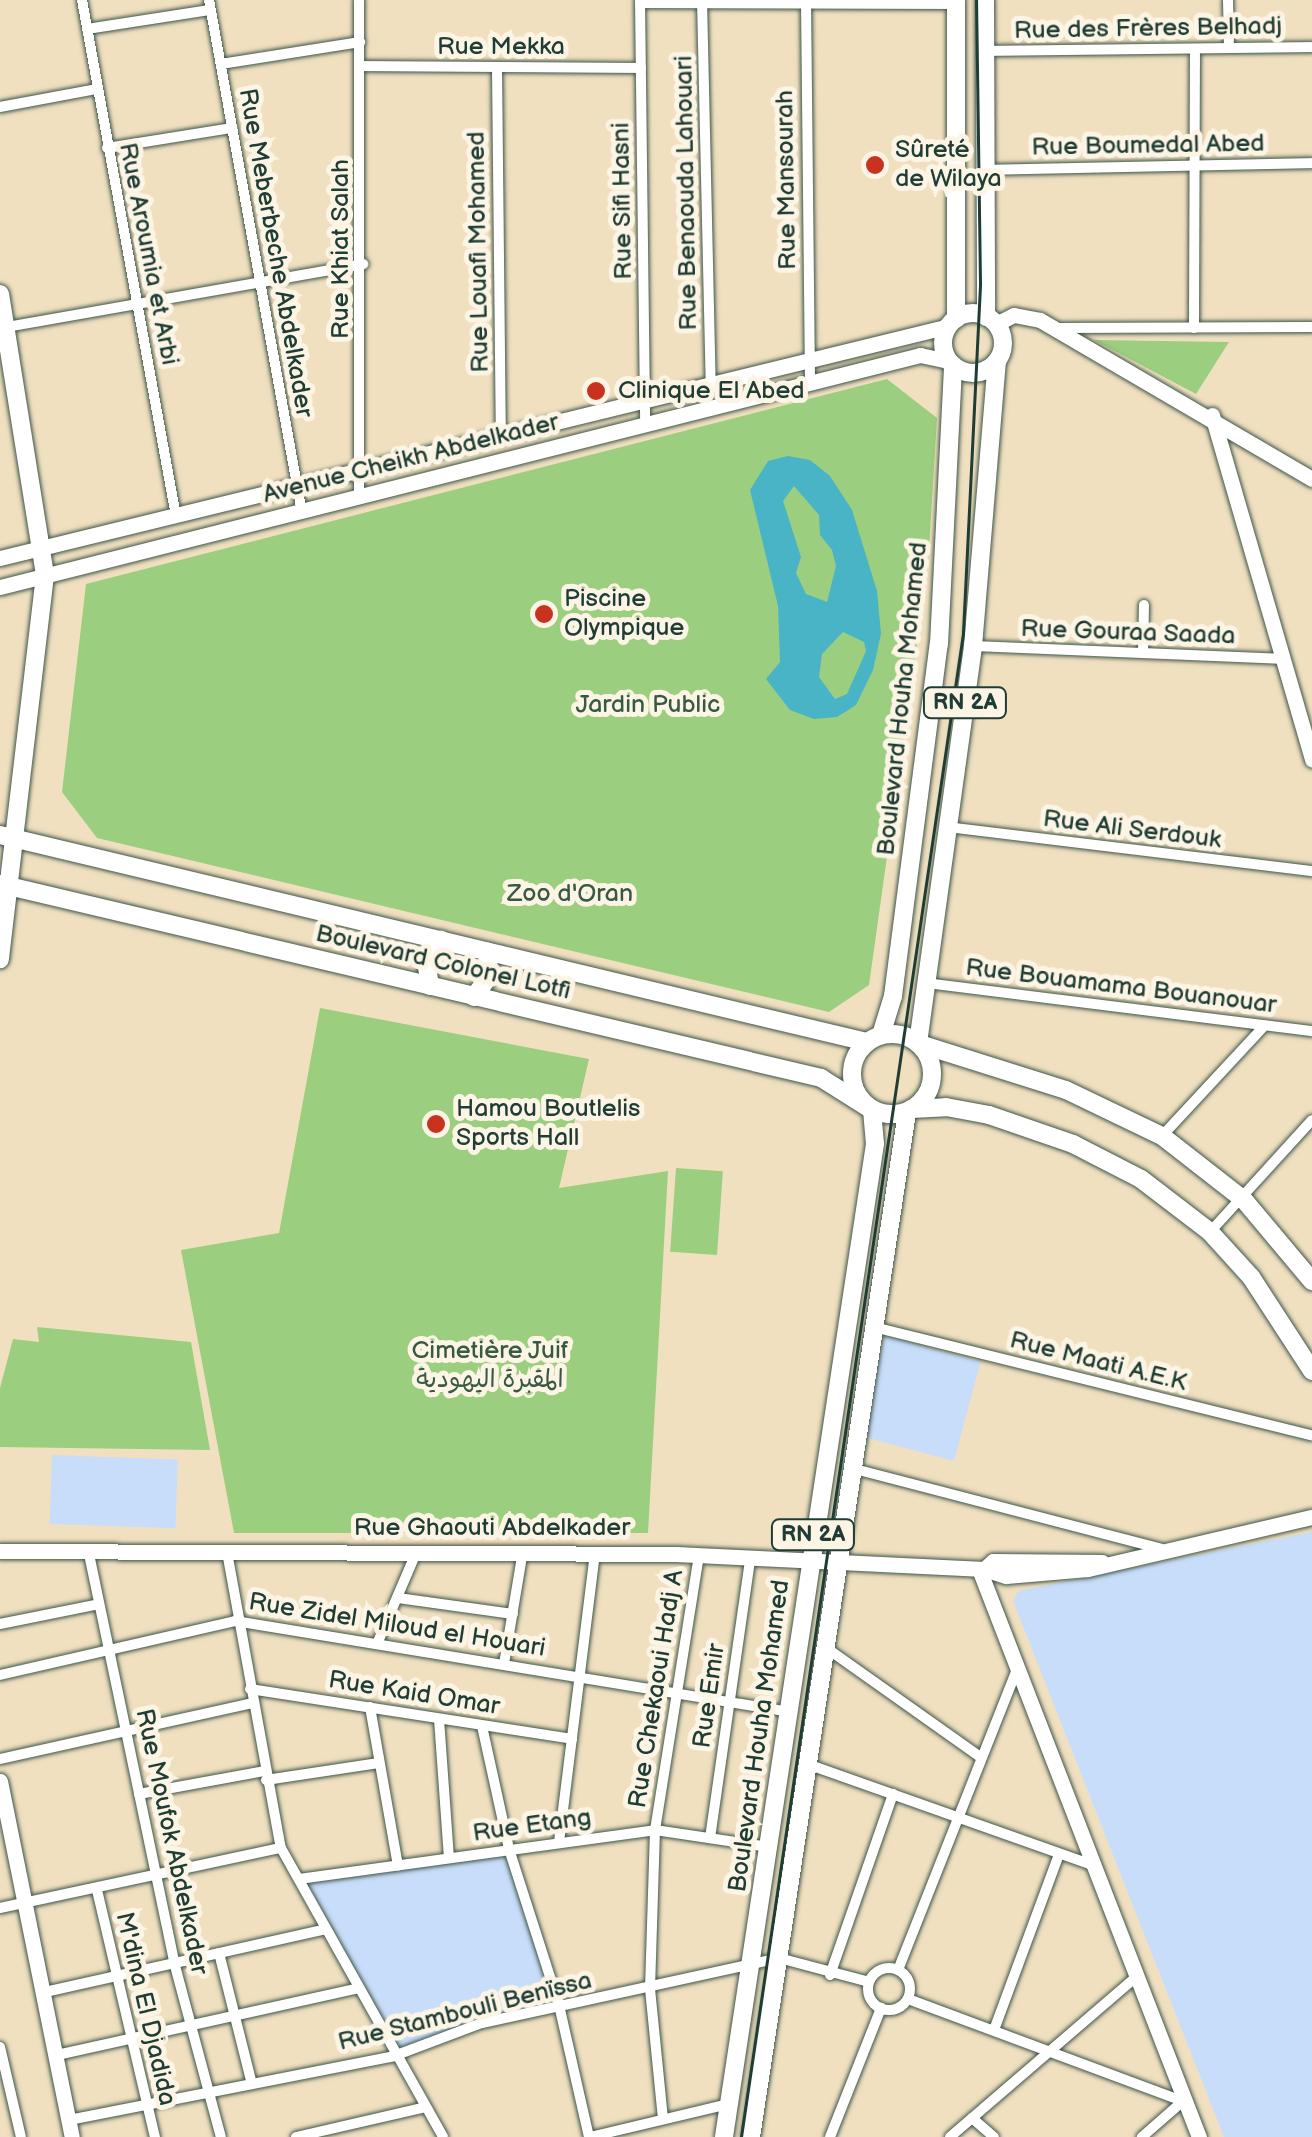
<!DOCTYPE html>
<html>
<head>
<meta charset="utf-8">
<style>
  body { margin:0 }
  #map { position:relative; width:1312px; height:2137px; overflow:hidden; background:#f0e0c0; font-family:"Balsamiq Sans","Playpen Sans Arabic",sans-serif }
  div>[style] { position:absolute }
  .built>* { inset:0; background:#c8ddf9; transform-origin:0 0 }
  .green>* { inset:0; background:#9bcf7f; transform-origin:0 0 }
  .water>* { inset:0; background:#49b4c6 }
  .roads { filter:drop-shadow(0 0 2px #3e5549) drop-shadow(0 0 2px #3e5549) }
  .street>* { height:10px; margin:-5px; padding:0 5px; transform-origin:5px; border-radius:5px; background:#fff }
  .street>.ring { margin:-5px; padding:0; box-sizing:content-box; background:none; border:10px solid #fff; border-radius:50% }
  .secondary>* { height:15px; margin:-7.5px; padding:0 7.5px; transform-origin:7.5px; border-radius:7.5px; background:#fff }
  .primary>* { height:18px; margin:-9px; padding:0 9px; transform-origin:9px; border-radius:9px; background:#fff }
  .primary>.ring { margin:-9px; padding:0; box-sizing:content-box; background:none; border:18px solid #fff; border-radius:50% }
  .tram>* { height:2.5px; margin:-1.25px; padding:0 1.25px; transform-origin:1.25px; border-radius:1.25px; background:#1f3d34 }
  .dots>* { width:28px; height:28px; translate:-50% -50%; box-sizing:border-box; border:5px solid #fcf5e5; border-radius:50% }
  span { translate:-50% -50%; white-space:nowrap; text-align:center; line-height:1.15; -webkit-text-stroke:10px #fcf5e5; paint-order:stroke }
  .shield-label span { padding:2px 8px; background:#fcf5e5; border:2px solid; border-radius:8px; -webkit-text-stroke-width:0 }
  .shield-label { font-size:22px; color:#1f3d34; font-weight:700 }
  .street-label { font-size:25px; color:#1f3d34 }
  .poi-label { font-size:25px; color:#1f3d34 }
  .left { translate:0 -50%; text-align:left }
  .park-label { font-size:25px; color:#385a43 }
</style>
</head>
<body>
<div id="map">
  <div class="built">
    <div style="left:885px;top:1336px;width:99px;height:103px;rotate:15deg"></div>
    <div style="left:52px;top:1455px;width:126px;height:69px;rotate:2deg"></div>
    <div style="clip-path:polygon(1312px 1532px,1312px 2137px,1224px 2137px,1013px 1601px,1018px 1591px)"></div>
    <div style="clip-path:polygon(509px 1849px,559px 2005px,482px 2023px,394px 2056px,299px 1879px)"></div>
  </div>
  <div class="green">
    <div style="clip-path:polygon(1094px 340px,1229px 342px,1196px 394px)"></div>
    <div style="clip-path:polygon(887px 379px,937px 418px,928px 565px,869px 985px,829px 1012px,97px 838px,62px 792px,86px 584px)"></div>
    <div style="clip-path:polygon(320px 1008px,589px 1059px,559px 1188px,668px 1171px,648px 1533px,234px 1533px,181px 1250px,279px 1233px)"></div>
    <div style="left:676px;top:1168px;width:47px;height:84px;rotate:4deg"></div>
    <div style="clip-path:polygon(37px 1327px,191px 1342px,210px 1450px,0 1447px,0 1388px,13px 1339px,39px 1342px)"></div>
  </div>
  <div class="water">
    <div style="clip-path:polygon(evenodd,788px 456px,810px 460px,830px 476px,852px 510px,877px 591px,881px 634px,873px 670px,856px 705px,837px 717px,814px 719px,790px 710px,766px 679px,780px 662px,778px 606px,750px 490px,768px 461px,788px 456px,794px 486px,819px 515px,820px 535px,832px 550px,836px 566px,827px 602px,806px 594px,796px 573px,801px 557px,783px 501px,794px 486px,788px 456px,843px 632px,864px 642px,866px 651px,847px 694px,835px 699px,819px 677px,822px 654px,843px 632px)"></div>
  </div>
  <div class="roads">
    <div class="street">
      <div style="left:82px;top:0;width:524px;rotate:79.68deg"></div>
      <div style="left:209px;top:0;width:521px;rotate:79.72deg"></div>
      <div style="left:359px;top:0;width:499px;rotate:90deg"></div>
      <div style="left:640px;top:0;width:425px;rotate:89.3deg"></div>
      <div style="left:702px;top:0;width:384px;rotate:88.7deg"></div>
      <div style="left:806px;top:0;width:384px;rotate:89.4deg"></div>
      <div style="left:1228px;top:0;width:48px;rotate:88.8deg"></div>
      <div style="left:640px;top:3px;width:317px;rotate:0.2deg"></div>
      <div style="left:87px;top:29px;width:124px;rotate:-8.8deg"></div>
      <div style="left:985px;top:51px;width:327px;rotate:-0.7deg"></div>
      <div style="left:221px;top:64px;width:141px;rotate:-9deg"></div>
      <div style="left:360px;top:66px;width:281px;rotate:0.4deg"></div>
      <div style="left:497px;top:68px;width:367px;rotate:89.4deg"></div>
      <div style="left:0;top:107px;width:99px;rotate:-10.5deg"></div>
      <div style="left:107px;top:148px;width:127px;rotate:-9.1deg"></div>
      <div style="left:985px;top:170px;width:327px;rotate:-1.2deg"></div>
      <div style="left:1px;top:328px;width:368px;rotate:-10deg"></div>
      <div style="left:1058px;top:328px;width:254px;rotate:-0.2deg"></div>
      <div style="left:1194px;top:328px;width:279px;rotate:-89.8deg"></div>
      <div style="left:973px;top:646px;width:308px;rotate:2.4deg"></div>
      <div style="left:1143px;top:653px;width:48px;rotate:-88.8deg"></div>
      <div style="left:947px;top:827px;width:368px;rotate:6.9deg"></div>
      <div style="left:926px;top:983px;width:389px;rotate:7.1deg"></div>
      <div style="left:1162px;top:1136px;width:151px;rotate:-47.1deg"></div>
      <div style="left:1210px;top:1232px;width:151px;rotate:-47.7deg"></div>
      <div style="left:874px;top:1327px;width:451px;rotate:13.9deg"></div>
      <div style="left:851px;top:1468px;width:320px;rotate:14.6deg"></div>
      <div style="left:227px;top:1552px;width:301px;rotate:79.7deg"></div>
      <div style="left:281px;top:1848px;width:331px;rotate:60.7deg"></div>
      <div style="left:89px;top:1554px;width:417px;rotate:78.2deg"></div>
      <div style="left:174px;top:1962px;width:181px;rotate:75deg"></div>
      <div style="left:398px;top:1598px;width:116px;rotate:7.9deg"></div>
      <div style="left:0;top:1624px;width:101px;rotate:-11.4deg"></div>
      <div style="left:377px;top:1644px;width:99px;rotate:-66.8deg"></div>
      <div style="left:825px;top:1647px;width:189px;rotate:35.3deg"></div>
      <div style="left:504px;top:1664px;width:109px;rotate:-80.5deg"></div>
      <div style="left:0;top:1675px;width:241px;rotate:-12.9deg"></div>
      <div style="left:235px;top:1621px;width:562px;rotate:9.31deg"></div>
      <div style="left:250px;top:1689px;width:326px;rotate:8.8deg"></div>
      <div style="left:370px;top:1707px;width:161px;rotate:80deg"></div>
      <div style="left:439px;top:1719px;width:139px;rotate:85.9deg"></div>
      <div style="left:482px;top:1726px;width:126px;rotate:77.6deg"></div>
      <div style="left:509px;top:1849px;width:164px;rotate:72.2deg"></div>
      <div style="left:559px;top:2005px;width:135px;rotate:77.2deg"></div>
      <div style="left:0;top:1759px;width:259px;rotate:-12.5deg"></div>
      <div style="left:807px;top:1764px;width:303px;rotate:19.5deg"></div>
      <div style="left:266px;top:1780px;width:114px;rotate:-8.6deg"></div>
      <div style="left:139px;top:1794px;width:127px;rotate:-10.4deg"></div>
      <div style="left:710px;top:1838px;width:282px;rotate:-81.8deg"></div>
      <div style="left:559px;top:1842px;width:290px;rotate:-82.9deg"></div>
      <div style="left:299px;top:1879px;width:359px;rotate:-7.8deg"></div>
      <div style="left:655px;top:1830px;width:115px;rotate:8.5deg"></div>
      <div style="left:97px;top:1890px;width:254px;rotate:76.8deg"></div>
      <div style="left:0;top:1908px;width:287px;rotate:-12.1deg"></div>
      <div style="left:219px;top:1953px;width:131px;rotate:75.9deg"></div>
      <div class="ring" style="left:868px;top:1968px;width:32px;height:32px"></div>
      <div style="left:898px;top:1970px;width:323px;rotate:-68.4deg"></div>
      <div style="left:830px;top:1975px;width:192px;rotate:-70.8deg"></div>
      <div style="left:45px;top:1992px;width:288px;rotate:-12.6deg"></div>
      <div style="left:908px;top:1999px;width:293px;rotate:20.4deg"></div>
      <div style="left:1183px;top:2101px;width:55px;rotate:138.7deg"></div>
      <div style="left:994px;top:2030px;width:184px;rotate:-69.7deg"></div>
      <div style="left:0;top:2047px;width:92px;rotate:76.9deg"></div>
      <div style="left:57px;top:2055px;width:308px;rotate:-12.5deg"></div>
      <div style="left:972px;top:2118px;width:29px;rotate:41deg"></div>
      <div style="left:663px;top:2119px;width:131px;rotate:-95.7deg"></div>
      <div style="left:650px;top:1989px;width:159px;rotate:-88.2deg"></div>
      <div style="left:655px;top:1830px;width:278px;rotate:-80.9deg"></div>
      <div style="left:69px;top:2120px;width:331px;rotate:-11.1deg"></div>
      <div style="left:394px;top:2056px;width:94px;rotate:-20.6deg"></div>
      <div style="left:482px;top:2023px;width:304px;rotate:-12.3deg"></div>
      <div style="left:779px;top:1958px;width:93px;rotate:14.9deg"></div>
      <div style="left:296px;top:2137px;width:133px;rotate:-13deg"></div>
      <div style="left:590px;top:2137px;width:143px;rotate:-13.4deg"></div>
      <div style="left:830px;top:2137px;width:139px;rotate:-68.4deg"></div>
      <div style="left:950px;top:2137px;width:245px;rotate:-40.7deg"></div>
    </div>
    <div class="secondary">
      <div style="left:996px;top:324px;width:20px;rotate:-27deg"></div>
      <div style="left:1014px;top:315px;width:26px;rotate:11deg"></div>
      <div style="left:1040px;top:320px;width:315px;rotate:30.3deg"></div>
      <div style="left:1212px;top:415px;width:359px;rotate:73.8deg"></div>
      <div style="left:0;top:558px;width:977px;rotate:-13.74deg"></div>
      <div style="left:0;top:587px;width:949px;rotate:-14.15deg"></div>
      <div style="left:920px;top:355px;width:30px;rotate:12deg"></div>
      <div style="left:0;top:1551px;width:676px;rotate:0.25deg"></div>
      <div style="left:676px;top:1554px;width:308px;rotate:2.8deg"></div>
      <div style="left:984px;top:1569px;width:23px;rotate:18deg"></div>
      <div style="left:1006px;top:1576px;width:82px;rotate:-4.9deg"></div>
      <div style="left:1088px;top:1569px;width:230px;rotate:-13.1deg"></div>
      <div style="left:979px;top:1569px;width:609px;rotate:68.83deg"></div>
      <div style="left:984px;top:1569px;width:12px;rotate:-42deg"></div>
      <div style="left:993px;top:1561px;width:109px;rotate:0.5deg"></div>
      <div style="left:0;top:1781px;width:363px;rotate:78.6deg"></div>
    </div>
    <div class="primary">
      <div style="left:985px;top:0;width:317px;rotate:89.8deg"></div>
      <div style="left:0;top:294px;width:285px;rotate:80.9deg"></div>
      <div style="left:45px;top:575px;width:387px;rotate:96.7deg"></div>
      <div class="ring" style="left:943px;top:313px;width:42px;height:42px"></div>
      <div style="left:956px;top:319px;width:319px;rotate:-90deg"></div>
      <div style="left:0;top:835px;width:890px;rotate:13.44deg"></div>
      <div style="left:0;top:884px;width:844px;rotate:13.29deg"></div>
      <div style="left:821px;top:1078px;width:60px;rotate:32.1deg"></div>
      <div style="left:872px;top:1110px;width:34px;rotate:85deg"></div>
      <div style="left:875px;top:1144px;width:1004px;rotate:98.65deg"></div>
      <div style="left:430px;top:986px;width:24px;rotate:-99deg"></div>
      <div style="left:426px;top:962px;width:27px;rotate:-56deg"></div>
      <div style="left:474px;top:997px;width:27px;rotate:-54deg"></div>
      <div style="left:490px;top:975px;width:24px;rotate:-99deg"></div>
      <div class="ring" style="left:852px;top:1034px;width:62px;height:62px"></div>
      <div style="left:881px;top:1035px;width:41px;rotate:-72.9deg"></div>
      <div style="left:893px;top:996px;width:355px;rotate:-82.6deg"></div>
      <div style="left:939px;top:644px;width:279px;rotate:-87.1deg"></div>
      <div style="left:918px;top:1043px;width:401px;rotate:-82.1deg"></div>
      <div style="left:973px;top:646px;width:286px;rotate:-85.2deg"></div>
      <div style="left:920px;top:1044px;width:153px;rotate:17.5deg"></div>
      <div style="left:1066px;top:1090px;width:106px;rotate:25.6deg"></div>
      <div style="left:1162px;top:1136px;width:104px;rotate:38deg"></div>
      <div style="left:1244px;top:1200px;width:106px;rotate:50deg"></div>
      <div style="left:911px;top:1109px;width:35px;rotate:-3deg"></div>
      <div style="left:946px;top:1107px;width:44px;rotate:10.5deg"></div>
      <div style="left:989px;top:1115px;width:89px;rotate:19deg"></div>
      <div style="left:1073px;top:1144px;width:76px;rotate:27.2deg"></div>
      <div style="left:1141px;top:1179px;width:87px;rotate:37.5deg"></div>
      <div style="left:1210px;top:1232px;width:61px;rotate:47.7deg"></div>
      <div style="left:1251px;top:1277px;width:112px;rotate:57deg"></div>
      <div style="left:751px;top:2137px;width:1036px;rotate:-81.34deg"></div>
    </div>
  </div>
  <div class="tram">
    <div style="left:741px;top:2137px;width:1520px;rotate:-81.6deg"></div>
    <div style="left:963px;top:633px;width:350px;rotate:-87.2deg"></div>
    <div style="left:980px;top:283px;width:283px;rotate:-90.8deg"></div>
  </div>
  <div class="dots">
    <div style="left:875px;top:165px;background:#c8321e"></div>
    <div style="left:596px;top:391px;background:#c8321e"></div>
    <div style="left:544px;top:614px;background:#c8321e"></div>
    <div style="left:436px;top:1124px;background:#c8321e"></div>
  </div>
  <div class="shield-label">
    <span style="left:965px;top:703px">RN 2A</span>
    <span style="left:813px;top:1535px">RN 2A</span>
  </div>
  <div class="street-label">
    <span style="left:1148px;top:29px;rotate:-1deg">Rue des Frères Belhadj</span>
    <span style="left:501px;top:47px">Rue Mekka</span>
    <span style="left:1148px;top:146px;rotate:-1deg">Rue Boumedal Abed</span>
    <span style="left:787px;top:180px;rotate:-91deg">Rue Mansourah</span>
    <span style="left:687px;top:193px;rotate:-91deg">Rue Benaouda Lahouari</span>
    <span style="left:623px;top:201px;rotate:-91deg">Rue Sifi Hasni</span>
    <span style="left:341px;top:249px;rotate:-90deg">Rue Khiat Salah</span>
    <span style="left:479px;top:252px;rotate:-91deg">Rue Louafi Mohamed</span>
    <span style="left:275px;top:253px;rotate:80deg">Rue Meberbeche Abdelkader</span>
    <span style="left:148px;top:254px;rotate:79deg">Rue Aroumia et Arbi</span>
    <span style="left:411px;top:459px;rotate:-14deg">Avenue Cheikh Abdelkader</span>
    <span style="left:1128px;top:633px;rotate:2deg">Rue Gouraa Saada</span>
    <span style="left:903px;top:699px;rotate:-84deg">Boulevard Houha Mohamed</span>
    <span style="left:1132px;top:830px;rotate:7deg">Rue Ali Serdouk</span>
    <span style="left:443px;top:963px;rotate:13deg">Boulevard Colonel Lotfi</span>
    <span style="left:1121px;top:987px;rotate:7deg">Rue Bouamama Bouanouar</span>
    <span style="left:1098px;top:1362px;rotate:14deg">Rue Maati A.E.K</span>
    <span style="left:492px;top:1528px">Rue Ghaouti Abdelkader</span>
    <span style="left:397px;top:1626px;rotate:9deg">Rue Zidel Miloud el Houari</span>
    <span style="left:657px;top:1689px;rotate:-81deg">Rue Chekaoui Hadj A</span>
    <span style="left:414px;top:1694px;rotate:9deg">Rue Kaid Omar</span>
    <span style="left:710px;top:1696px;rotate:-82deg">Rue Emir</span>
    <span style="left:760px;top:1736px;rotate:-82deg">Boulevard Houha Mohamed</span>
    <span style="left:532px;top:1826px;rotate:-8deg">Rue Etang</span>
    <span style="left:171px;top:1842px;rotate:78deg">Rue Moufok Abdelkader</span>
    <span style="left:145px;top:2009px;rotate:77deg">M'dina El Djadida</span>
    <span style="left:465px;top:2012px;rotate:-14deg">Rue Stambouli Benïssa</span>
  </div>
  <div class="poi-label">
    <span class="left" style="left:895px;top:165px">Sûreté<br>de Wilaya</span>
    <span class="left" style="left:618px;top:391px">Clinique El Abed</span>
    <span class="left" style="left:564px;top:614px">Piscine<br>Olympique</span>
    <span class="left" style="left:456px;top:1124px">Hamou Boutlelis<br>Sports Hall</span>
  </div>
  <div class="park-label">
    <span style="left:648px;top:705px">Jardin Public</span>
    <span style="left:570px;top:894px">Zoo d'Oran</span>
    <span style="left:490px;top:1366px">Cimetière Juif<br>المقبرة اليهودية</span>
  </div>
</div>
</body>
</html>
